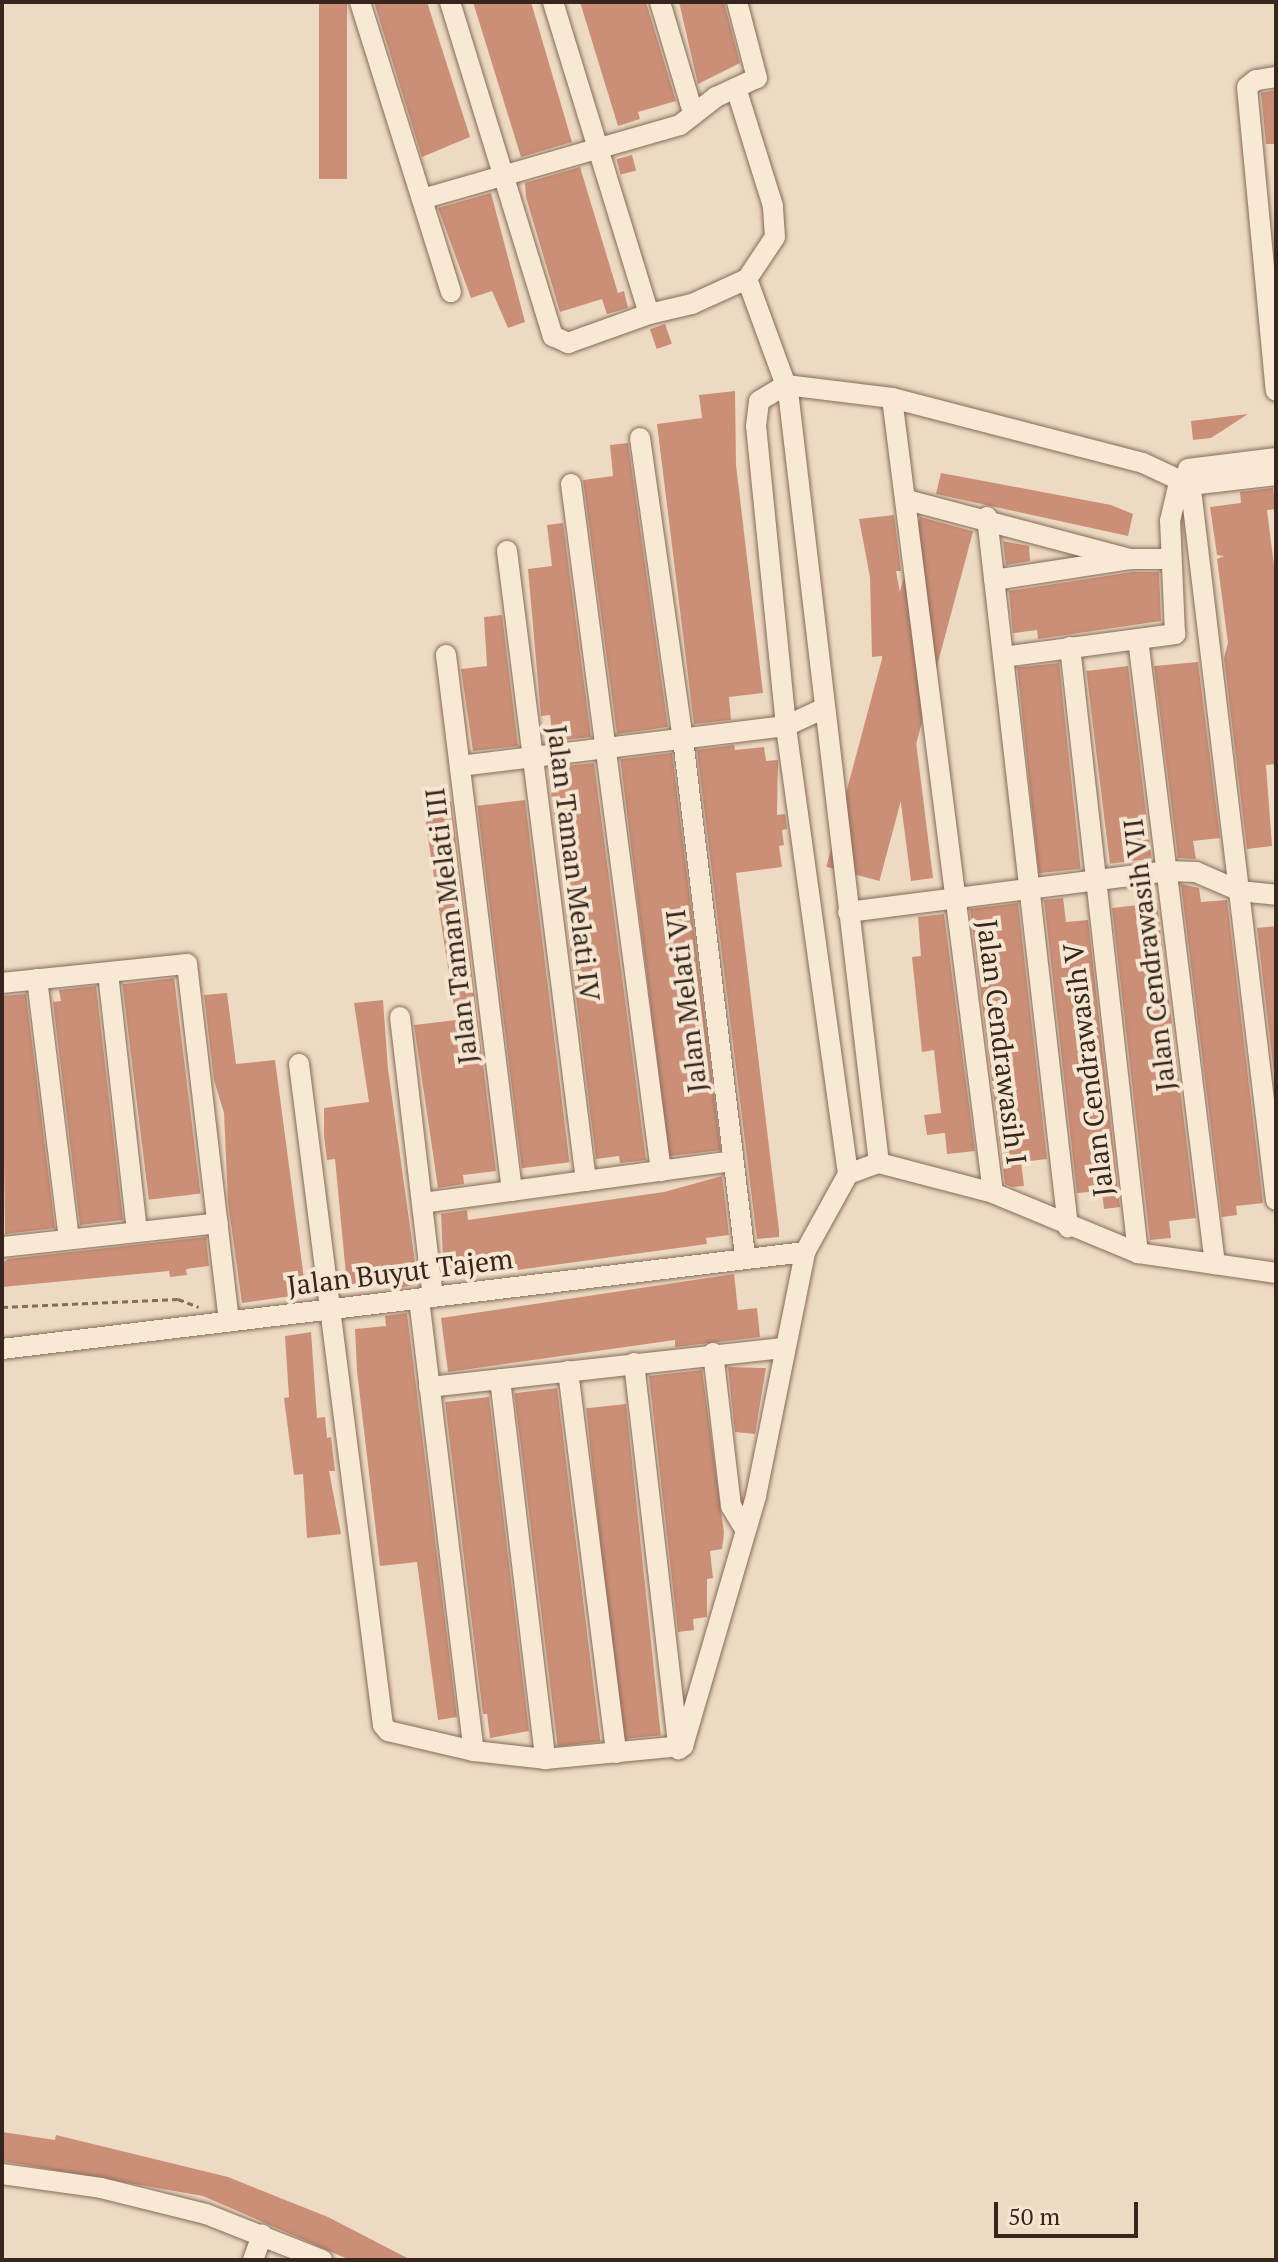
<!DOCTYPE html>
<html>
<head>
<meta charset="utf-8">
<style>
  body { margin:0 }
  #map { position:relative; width:1278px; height:2262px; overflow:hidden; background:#eddac2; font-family:"PT Serif",serif }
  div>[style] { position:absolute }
  .building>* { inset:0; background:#cb8f78; transform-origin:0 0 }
  .path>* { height:3px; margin-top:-1.5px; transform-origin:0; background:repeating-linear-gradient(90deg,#866b59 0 6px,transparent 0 10px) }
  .roads { filter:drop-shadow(0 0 2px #866b59) drop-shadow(0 0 2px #866b59) }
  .minor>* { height:20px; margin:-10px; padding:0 10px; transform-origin:10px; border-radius:10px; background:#f8e9d5 }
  span { translate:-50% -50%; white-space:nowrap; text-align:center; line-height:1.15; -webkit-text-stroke:8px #f5e6d1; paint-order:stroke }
  .street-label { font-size:28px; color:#36261d }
  .frame { position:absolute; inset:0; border:4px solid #36261d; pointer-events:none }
  .scale { position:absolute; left:994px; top:2202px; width:144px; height:36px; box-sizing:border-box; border:4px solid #36261d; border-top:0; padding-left:10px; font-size:24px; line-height:28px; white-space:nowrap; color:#36261d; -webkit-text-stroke:6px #f5e6d1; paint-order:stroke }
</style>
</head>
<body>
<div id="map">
  <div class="building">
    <div style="left:319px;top:2px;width:28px;height:177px"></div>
    <div style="clip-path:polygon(374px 2px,427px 2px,470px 137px,422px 157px)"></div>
    <div style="clip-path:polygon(473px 2px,531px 2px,572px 142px,521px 157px)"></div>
    <div style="clip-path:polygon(580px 2px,646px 2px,676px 101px,638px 112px,640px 119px,618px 126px)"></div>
    <div style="clip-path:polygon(679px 2px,724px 2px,740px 63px,698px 84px)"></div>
    <div style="clip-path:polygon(1276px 90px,1276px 144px,1266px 144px,1261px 93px)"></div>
    <div style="left:632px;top:155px;width:16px;height:16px;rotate:75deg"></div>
    <div style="clip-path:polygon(580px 167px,618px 293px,624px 291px,628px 308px,607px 314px,602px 299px,560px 312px,526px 197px,525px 183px)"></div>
    <div style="clip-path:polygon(491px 193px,525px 322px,508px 328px,492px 291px,471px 298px,438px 208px)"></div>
    <div style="left:665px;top:324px;width:21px;height:16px;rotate:71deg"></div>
    <div style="clip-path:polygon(735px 391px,736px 465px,763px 693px,729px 697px,731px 720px,694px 724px,657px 424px,702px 418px,699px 395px)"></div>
    <div style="clip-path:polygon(1248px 414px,1211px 438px,1193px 440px,1191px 421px)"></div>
    <div style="clip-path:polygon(628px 443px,668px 727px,617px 734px,583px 480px,613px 476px,610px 445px)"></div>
    <div style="clip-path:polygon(941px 473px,1111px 505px,1133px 514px,1128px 536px,936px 494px)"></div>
    <div style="clip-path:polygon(1273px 488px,1276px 509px,1267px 510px,1276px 581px,1276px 764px,1266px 765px,1272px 846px,1247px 849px,1224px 658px,1228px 643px,1217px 559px,1224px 556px,1217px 555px,1210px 507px,1241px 503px,1240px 492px)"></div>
    <div style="clip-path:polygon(894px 515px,901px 571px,896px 571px,911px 653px,905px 653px,933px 878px,911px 881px,882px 656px,872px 657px,870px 577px,859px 519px)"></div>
    <div style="left:920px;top:517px;width:55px;height:362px;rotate:15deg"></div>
    <div style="clip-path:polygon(563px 523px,591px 737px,553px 741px,550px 715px,541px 716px,528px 569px,552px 566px,547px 525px)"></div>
    <div style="clip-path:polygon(1003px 541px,1029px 546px,1030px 561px,1006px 565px)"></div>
    <div style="clip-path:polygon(1132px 572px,1159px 572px,1161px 621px,1038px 639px,1037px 630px,1013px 633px,1009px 591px)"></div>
    <div style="clip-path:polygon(502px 615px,518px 746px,473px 751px,461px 669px,487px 666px,484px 617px)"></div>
    <div style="clip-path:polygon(1198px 662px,1220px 838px,1193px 841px,1196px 859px,1178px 858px,1154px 666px)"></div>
    <div style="left:1059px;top:663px;width:207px;height:42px;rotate:84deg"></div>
    <div style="left:1128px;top:666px;width:194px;height:42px;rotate:83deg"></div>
    <div style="clip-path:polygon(734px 745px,735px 750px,764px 747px,766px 761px,778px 760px,777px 815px,785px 814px,787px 829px,782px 830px,784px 845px,779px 846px,782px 867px,736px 873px,779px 1230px,779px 1237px,757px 1239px,697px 750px)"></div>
    <div style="left:672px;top:753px;width:400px;height:52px;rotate:83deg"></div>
    <div style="clip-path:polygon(594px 763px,646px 1160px,620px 1163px,619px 1156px,596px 1159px,548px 768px)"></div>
    <div style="left:525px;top:800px;width:365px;height:48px;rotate:83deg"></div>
    <div style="clip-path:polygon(451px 801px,496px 1171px,463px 1175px,464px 1184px,438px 1188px,414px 1025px,456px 1020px,423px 805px)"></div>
    <div style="clip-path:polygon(1181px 884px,1199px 888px,1201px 902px,1227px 900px,1263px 1203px,1236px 1206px,1237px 1215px,1222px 1217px)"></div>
    <div style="clip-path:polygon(1063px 898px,1066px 922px,1088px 920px,1120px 1207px,1104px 1209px,1102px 1191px,1077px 1193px,1044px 900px)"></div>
    <div style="clip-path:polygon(1018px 903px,1047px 1159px,1021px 1162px,1024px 1186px,1012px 1187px,1005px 1184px,970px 909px)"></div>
    <div style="clip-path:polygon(1157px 903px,1196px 1218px,1169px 1221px,1171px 1238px,1150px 1240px,1112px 908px)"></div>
    <div style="clip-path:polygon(944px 914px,975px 1151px,947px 1154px,945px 1133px,927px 1135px,924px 1115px,941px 1113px,934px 1050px,922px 1052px,912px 957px,921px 956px,918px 917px)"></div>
    <div style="clip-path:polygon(1276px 926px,1276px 1091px,1257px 928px)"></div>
    <div style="left:174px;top:978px;width:217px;height:52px;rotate:83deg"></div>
    <div style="clip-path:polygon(96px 986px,123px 1220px,80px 1225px,53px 1002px,61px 1001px,59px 990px)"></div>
    <div style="clip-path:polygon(227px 993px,236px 1064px,275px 1060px,306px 1294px,242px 1303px,228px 1202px,224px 1113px,214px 1080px,204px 995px)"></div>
    <div style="clip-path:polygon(26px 994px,55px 1228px,5px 1234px,2px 996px)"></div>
    <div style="clip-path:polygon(383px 1000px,388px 1069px,418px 1284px,394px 1289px,393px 1280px,347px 1285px,335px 1159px,327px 1160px,324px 1136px,324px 1108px,369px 1102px,354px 1003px)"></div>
    <div style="clip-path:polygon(722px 1176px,729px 1235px,706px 1238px,707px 1244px,444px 1280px,441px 1214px,467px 1210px,468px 1220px,664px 1192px)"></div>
    <div style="clip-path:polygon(206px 1237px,209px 1266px,186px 1269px,187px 1275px,170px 1277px,169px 1271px,2px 1287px,2px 1263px,8px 1259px)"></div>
    <div style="clip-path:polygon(734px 1274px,738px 1310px,757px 1308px,760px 1337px,675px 1347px,675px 1340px,448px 1372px,441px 1318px)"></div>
    <div style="clip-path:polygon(407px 1313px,457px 1717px,438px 1720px,417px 1562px,380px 1566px,357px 1371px,355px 1329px,386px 1326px,385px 1316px)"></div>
    <div style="clip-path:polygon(311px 1332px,317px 1418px,325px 1417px,327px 1438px,331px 1437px,335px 1471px,329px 1471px,341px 1534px,307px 1538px,303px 1474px,294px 1475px,284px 1398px,289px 1397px,285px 1336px)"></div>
    <div style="clip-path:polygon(728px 1367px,766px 1368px,755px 1434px,735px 1432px)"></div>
    <div style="clip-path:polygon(702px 1370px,724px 1533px,722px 1549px,710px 1551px,713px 1578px,707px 1579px,707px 1617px,693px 1619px,694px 1630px,678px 1632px,649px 1376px)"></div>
    <div style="left:557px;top:1388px;width:356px;height:43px;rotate:83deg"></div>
    <div style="clip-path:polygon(489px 1397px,529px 1731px,490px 1738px,487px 1714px,483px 1714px,445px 1402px)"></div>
    <div style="left:626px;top:1404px;width:333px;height:40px;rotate:84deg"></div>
    <div style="clip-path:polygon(2px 2132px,55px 2140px,56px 2135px,228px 2177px,328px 2217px,411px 2260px,350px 2260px,203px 2196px,2px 2161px)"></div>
  </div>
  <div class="path">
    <div style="left:2px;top:1307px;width:176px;rotate:-2.6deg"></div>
    <div style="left:178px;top:1299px;width:22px;rotate:21deg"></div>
  </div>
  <div class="roads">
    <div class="minor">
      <div style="left:360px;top:2px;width:304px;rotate:72.6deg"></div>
      <div style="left:450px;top:2px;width:350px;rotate:72.9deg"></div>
      <div style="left:553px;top:336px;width:17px;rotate:25deg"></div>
      <div style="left:568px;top:343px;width:86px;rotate:-19.7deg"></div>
      <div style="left:553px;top:2px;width:326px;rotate:72.9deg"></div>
      <div style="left:649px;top:314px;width:44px;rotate:-13.1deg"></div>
      <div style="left:692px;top:304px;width:60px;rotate:-24.4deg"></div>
      <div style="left:747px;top:279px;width:50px;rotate:-56.3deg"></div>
      <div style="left:775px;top:237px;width:31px;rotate:-94deg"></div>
      <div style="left:773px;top:206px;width:124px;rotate:-107.4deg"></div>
      <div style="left:660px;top:2px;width:116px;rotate:73.4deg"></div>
      <div style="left:1276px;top:77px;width:20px;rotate:171deg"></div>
      <div style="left:1256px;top:80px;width:11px;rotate:142deg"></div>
      <div style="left:1247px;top:87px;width:305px;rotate:84.6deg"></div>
      <div style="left:422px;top:199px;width:268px;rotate:-16deg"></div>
      <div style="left:680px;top:125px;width:46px;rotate:-37.9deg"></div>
      <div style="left:716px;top:97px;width:45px;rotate:-24.9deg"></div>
      <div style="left:757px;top:78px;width:79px;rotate:-104.7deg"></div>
      <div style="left:747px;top:279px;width:119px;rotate:69.9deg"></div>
      <div style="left:788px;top:391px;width:777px;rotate:83.28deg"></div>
      <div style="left:892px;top:398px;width:801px;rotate:82.76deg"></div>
      <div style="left:640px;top:438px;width:304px;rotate:81.9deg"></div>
      <div style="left:683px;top:739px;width:521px;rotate:83.16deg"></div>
      <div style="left:1188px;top:469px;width:89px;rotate:-7.1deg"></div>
      <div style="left:1189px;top:473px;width:732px;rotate:83.18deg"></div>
      <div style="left:571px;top:484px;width:693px;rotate:82.54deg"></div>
      <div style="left:907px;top:500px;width:232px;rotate:14.8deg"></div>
      <div style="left:987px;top:517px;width:715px;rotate:83.49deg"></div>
      <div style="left:507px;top:551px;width:635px;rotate:82.85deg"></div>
      <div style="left:994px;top:580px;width:139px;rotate:-8.7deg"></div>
      <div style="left:1131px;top:559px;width:39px"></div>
      <div style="left:1138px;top:639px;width:630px;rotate:82.98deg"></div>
      <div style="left:1070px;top:647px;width:610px;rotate:83.6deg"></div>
      <div style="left:446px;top:655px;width:540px;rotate:82.98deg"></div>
      <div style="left:1003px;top:657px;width:174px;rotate:-7.6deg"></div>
      <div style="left:1175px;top:634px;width:113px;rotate:-92.5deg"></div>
      <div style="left:1170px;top:521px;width:44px;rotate:-76.9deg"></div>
      <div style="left:460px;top:766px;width:328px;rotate:-7deg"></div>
      <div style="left:786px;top:726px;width:40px;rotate:-25deg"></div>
      <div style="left:848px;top:912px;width:323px;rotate:-7.3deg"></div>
      <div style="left:1168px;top:871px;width:28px;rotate:2deg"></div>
      <div style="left:1196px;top:872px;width:48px;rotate:23.4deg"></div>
      <div style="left:1240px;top:891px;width:36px;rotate:6deg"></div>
      <div style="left:108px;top:973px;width:260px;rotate:83.6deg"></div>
      <div style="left:37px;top:979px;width:262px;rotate:83deg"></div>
      <div style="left:2px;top:983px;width:186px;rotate:-5.9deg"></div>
      <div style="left:187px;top:964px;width:360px;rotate:83.3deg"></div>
      <div style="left:400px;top:1017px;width:282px;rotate:83.3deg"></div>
      <div style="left:299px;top:1064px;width:666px;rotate:82.76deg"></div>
      <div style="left:383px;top:1725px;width:8px;rotate:50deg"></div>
      <div style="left:388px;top:1731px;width:88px;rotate:13.1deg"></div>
      <div style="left:474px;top:1751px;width:71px;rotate:6.4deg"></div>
      <div style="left:545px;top:1759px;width:139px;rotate:-5.4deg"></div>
      <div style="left:683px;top:1746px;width:260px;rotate:-73.7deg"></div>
      <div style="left:756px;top:1496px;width:249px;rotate:-78.6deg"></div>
      <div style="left:805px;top:1252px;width:89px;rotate:-61.1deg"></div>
      <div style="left:848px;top:1174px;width:33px;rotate:-20deg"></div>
      <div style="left:879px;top:1163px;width:118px;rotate:14.7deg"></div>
      <div style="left:993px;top:1193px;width:157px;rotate:22.5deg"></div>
      <div style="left:1138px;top:1253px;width:139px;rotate:8.2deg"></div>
      <div style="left:848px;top:1174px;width:452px;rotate:-97.9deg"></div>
      <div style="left:786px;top:726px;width:301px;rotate:-95.7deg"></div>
      <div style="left:756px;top:426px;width:25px;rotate:-83deg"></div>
      <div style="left:759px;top:401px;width:31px;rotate:-31deg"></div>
      <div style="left:786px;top:385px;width:107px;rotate:7deg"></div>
      <div style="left:892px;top:398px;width:259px;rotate:14.5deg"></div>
      <div style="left:1143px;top:463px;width:52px;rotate:25.1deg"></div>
      <div style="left:1190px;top:485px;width:87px;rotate:-6.6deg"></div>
      <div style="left:422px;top:1203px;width:314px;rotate:-7.7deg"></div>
      <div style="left:2px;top:1247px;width:217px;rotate:-6.3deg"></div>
      <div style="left:419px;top:1299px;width:455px;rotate:83.1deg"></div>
      <div style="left:2px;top:1349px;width:809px;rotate:-6.89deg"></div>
      <div style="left:713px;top:1353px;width:154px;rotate:83.3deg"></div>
      <div style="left:731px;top:1506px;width:27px;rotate:59deg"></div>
      <div style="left:634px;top:1363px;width:389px;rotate:83.4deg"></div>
      <div style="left:568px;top:1371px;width:385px;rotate:82.8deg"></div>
      <div style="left:500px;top:1379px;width:383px;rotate:83.2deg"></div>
      <div style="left:429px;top:1387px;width:355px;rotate:-6.3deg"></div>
      <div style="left:2px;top:2174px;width:100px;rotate:8deg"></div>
      <div style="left:101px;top:2188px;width:108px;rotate:13.9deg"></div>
      <div style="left:206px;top:2214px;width:125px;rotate:21.6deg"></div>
      <div style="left:253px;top:2260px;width:27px;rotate:-70deg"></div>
    </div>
  </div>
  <div class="street-label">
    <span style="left:574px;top:863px;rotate:83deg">Jalan Taman Melati IV</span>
    <span style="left:451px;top:926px;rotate:-97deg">Jalan Taman Melati III</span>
    <span style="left:1149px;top:955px;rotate:-97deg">Jalan Cendrawasih VII</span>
    <span style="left:686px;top:1001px;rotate:-97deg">Jalan Melati VI</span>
    <span style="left:1002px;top:1042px;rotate:83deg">Jalan Cendrawasih I</span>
    <span style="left:1088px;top:1070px;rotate:-97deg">Jalan Cendrawasih V</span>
    <span style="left:400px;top:1272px;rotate:-7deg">Jalan Buyut Tajem</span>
  </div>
  <div class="frame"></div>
  <div class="scale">50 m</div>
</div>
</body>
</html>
